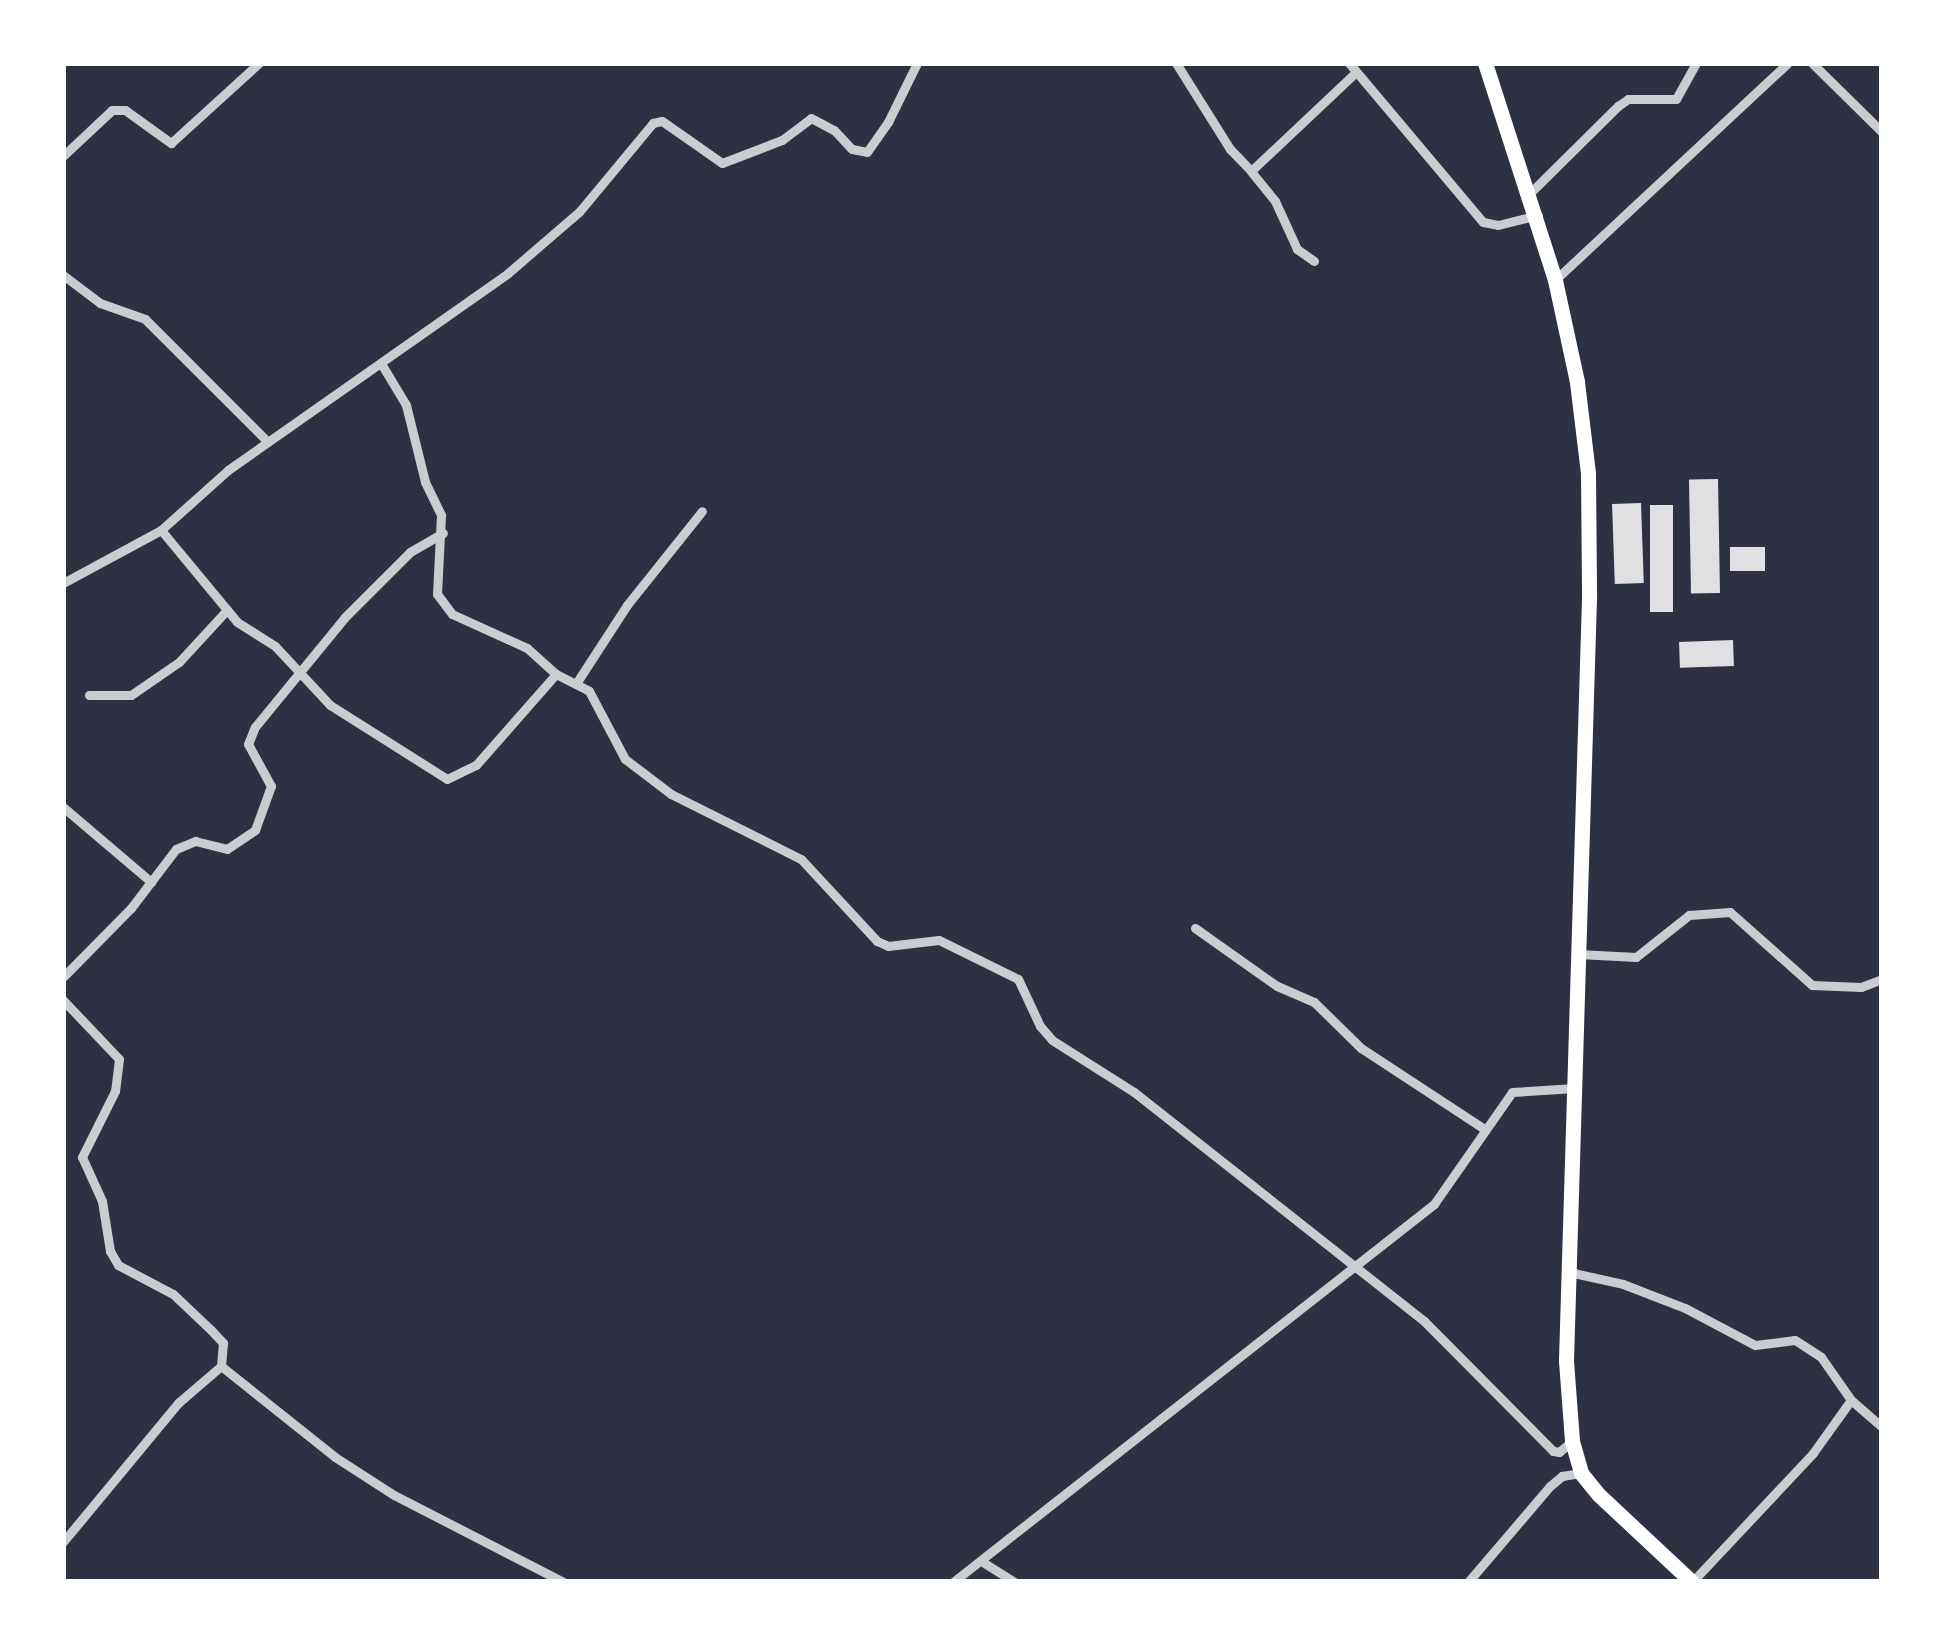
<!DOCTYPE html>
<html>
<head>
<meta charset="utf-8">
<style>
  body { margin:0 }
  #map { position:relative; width:1945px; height:1645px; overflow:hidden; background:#2d3142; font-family:"Titillium Web",sans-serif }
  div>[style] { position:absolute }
  .building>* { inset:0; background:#e0e0e3; transform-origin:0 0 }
  .minor>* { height:9px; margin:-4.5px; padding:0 4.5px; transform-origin:4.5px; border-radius:4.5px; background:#caccd0 }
  .primary>* { height:15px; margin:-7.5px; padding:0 7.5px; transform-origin:7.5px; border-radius:7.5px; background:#fff }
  span { translate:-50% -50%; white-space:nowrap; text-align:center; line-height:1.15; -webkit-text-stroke:9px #fff; paint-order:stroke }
  .frame { position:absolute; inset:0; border:66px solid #fff; pointer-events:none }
</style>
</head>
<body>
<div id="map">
  <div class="building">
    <div style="left:1718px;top:479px;width:114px;height:29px;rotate:89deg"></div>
    <div style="left:1641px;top:503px;width:80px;height:29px;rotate:88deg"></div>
    <div style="left:1650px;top:505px;width:23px;height:107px"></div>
    <div style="left:1730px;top:547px;width:35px;height:24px"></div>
    <div style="left:1733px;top:640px;width:26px;height:54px;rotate:88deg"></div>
  </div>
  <div class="minor">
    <div style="left:1176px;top:63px;width:102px;rotate:57.9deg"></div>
    <div style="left:1230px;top:149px;width:30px;rotate:46deg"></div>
    <div style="left:1349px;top:63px;width:208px;rotate:49.9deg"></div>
    <div style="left:1483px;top:222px;width:15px;rotate:11deg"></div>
    <div style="left:1498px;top:225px;width:41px;rotate:-14deg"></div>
    <div style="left:1812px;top:63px;width:98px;rotate:44.6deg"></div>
    <div style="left:63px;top:156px;width:67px;rotate:-43.2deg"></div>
    <div style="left:112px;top:110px;width:13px"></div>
    <div style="left:125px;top:110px;width:57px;rotate:35.7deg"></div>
    <div style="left:171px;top:143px;width:119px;rotate:-42.3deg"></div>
    <div style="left:1530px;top:193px;width:124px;rotate:-44.7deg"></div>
    <div style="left:1618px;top:106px;width:12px;rotate:-35deg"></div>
    <div style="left:1628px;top:99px;width:48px"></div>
    <div style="left:1676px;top:99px;width:41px;rotate:-60.9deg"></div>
    <div style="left:1314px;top:261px;width:21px;rotate:-145deg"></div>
    <div style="left:1297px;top:249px;width:53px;rotate:-114.6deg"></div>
    <div style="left:1275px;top:201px;width:38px;rotate:-129deg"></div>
    <div style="left:1251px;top:171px;width:144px;rotate:-43.3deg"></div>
    <div style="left:63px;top:275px;width:46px;rotate:37.1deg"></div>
    <div style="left:100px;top:303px;width:48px;rotate:19.6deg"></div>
    <div style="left:145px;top:319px;width:173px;rotate:45deg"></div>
    <div style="left:1555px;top:280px;width:318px;rotate:-43deg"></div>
    <div style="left:382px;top:365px;width:47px;rotate:59deg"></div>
    <div style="left:406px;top:405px;width:79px;rotate:76.1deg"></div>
    <div style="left:425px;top:482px;width:37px;rotate:64deg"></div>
    <div style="left:441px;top:515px;width:79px;rotate:92.9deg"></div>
    <div style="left:437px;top:594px;width:25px;rotate:53deg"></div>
    <div style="left:452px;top:614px;width:82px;rotate:24.4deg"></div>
    <div style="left:527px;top:648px;width:39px;rotate:42deg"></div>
    <div style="left:556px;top:674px;width:37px;rotate:27deg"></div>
    <div style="left:589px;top:691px;width:77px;rotate:62.1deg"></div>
    <div style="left:625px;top:759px;width:58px;rotate:37.3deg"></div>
    <div style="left:671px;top:794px;width:145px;rotate:26.6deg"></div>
    <div style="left:801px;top:859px;width:112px;rotate:47.2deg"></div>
    <div style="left:877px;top:941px;width:12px;rotate:24deg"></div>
    <div style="left:888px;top:946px;width:51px;rotate:-6.7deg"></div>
    <div style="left:939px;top:940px;width:88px;rotate:26.3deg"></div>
    <div style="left:1018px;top:979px;width:52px;rotate:64.9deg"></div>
    <div style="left:1040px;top:1026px;width:18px;rotate:49deg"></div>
    <div style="left:1052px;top:1040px;width:97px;rotate:32.4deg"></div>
    <div style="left:1134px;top:1092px;width:370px;rotate:38.3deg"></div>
    <div style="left:1424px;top:1321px;width:183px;rotate:45.2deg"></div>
    <div style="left:1553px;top:1451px;width:6px;rotate:9deg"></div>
    <div style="left:1559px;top:1452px;width:17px;rotate:-40deg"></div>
    <div style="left:161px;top:530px;width:119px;rotate:50.4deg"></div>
    <div style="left:237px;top:622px;width:45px;rotate:32.3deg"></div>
    <div style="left:275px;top:646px;width:81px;rotate:47deg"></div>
    <div style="left:330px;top:705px;width:138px;rotate:32.3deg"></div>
    <div style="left:447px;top:779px;width:32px;rotate:-26deg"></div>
    <div style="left:476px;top:765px;width:121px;rotate:-48.7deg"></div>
    <div style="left:63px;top:583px;width:111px;rotate:-28.4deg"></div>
    <div style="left:161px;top:530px;width:90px;rotate:-41.8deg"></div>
    <div style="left:228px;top:470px;width:342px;rotate:-35.1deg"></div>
    <div style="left:508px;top:273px;width:94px;rotate:-40.7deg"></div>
    <div style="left:579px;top:212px;width:116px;rotate:-50.3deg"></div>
    <div style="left:653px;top:123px;width:9px;rotate:-13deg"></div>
    <div style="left:662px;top:121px;width:73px;rotate:35deg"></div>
    <div style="left:722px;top:163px;width:64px;rotate:-21deg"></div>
    <div style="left:782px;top:140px;width:36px;rotate:-37deg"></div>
    <div style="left:811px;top:118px;width:26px;rotate:28deg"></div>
    <div style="left:834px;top:130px;width:26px;rotate:47deg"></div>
    <div style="left:852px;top:149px;width:15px;rotate:11deg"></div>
    <div style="left:867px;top:152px;width:37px;rotate:-55deg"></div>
    <div style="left:888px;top:122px;width:66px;rotate:-63.8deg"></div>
    <div style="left:577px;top:682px;width:92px;rotate:-57deg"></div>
    <div style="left:627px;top:605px;width:120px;rotate:-51.4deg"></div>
    <div style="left:89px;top:695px;width:42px"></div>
    <div style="left:131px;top:695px;width:58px;rotate:-34.5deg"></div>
    <div style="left:179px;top:662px;width:71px;rotate:-47.3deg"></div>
    <div style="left:63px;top:807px;width:116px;rotate:40.4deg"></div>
    <div style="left:1195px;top:928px;width:100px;rotate:35.3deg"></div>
    <div style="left:1277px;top:986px;width:40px;rotate:23.4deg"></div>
    <div style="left:1314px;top:1002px;width:66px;rotate:44.4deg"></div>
    <div style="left:1361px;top:1048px;width:149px;rotate:33.3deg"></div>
    <div style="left:1578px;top:954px;width:58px;rotate:3deg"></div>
    <div style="left:1636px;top:957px;width:68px;rotate:-38.4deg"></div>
    <div style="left:1689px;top:915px;width:41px;rotate:-4.2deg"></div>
    <div style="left:1730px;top:912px;width:110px;rotate:41.7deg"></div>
    <div style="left:1812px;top:985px;width:49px;rotate:2.3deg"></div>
    <div style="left:1861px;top:987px;width:22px;rotate:-21deg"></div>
    <div style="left:63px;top:977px;width:97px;rotate:-45.4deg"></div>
    <div style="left:131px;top:908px;width:74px;rotate:-52.7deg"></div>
    <div style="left:176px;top:849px;width:21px;rotate:-23deg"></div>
    <div style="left:195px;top:841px;width:33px;rotate:14deg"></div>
    <div style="left:227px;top:849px;width:34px;rotate:-34deg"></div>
    <div style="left:255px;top:830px;width:47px;rotate:-70deg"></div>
    <div style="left:271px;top:786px;width:48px;rotate:-118.7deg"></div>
    <div style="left:248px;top:744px;width:18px;rotate:-68deg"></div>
    <div style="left:255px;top:727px;width:142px;rotate:-50.7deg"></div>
    <div style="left:345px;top:617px;width:92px;rotate:-45deg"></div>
    <div style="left:410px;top:552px;width:38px;rotate:-30deg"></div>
    <div style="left:63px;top:1000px;width:81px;rotate:46.5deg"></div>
    <div style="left:119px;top:1059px;width:32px;rotate:97deg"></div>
    <div style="left:115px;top:1091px;width:74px;rotate:116.6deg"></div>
    <div style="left:82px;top:1157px;width:48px;rotate:65.6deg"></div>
    <div style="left:102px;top:1201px;width:51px;rotate:80.9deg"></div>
    <div style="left:110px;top:1251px;width:16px;rotate:60deg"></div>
    <div style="left:118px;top:1265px;width:62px;rotate:27.8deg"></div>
    <div style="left:173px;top:1294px;width:52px;rotate:43.5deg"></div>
    <div style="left:211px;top:1330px;width:18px;rotate:47deg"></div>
    <div style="left:223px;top:1343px;width:23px;rotate:95deg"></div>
    <div style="left:1569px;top:1272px;width:55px;rotate:12.5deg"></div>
    <div style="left:1623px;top:1284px;width:66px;rotate:21.2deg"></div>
    <div style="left:1685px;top:1308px;width:79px;rotate:27.9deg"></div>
    <div style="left:1755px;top:1345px;width:40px;rotate:-7.1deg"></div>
    <div style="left:1795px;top:1340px;width:31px;rotate:33deg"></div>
    <div style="left:1821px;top:1357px;width:52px;rotate:55.1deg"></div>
    <div style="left:1851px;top:1400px;width:41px;rotate:41.1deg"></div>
    <div style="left:63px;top:1542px;width:180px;rotate:-50.4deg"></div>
    <div style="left:178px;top:1403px;width:57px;rotate:-40.7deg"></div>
    <div style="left:221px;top:1366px;width:146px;rotate:38.6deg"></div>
    <div style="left:335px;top:1457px;width:70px;rotate:32.8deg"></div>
    <div style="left:394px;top:1495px;width:190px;rotate:27.2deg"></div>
    <div style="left:981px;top:1561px;width:40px;rotate:32deg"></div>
    <div style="left:953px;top:1582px;width:612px;rotate:-38.16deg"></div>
    <div style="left:1434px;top:1204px;width:136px;rotate:-55.1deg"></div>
    <div style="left:1512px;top:1092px;width:63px;rotate:-3.6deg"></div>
    <div style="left:1468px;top:1582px;width:126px;rotate:-49.5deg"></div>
    <div style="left:1550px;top:1486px;width:16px;rotate:-40deg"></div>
    <div style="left:1562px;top:1476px;width:19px;rotate:-9deg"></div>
    <div style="left:1692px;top:1582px;width:177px;rotate:-46.8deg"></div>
    <div style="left:1813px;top:1453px;width:65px;rotate:-54.4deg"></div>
  </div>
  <div class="primary">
    <div style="left:1485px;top:63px;width:228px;rotate:72.1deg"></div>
    <div style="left:1555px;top:280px;width:104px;rotate:77.8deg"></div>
    <div style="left:1577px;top:382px;width:92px;rotate:83.1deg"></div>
    <div style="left:1588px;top:473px;width:125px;rotate:89.5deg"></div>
    <div style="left:1589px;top:598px;width:763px;rotate:91.73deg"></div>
    <div style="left:1566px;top:1361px;width:80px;rotate:85.7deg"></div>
    <div style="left:1572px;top:1441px;width:33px;rotate:74deg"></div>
    <div style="left:1581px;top:1473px;width:28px;rotate:51deg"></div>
    <div style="left:1599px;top:1495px;width:127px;rotate:43.1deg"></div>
  </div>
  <div class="frame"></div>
</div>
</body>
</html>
